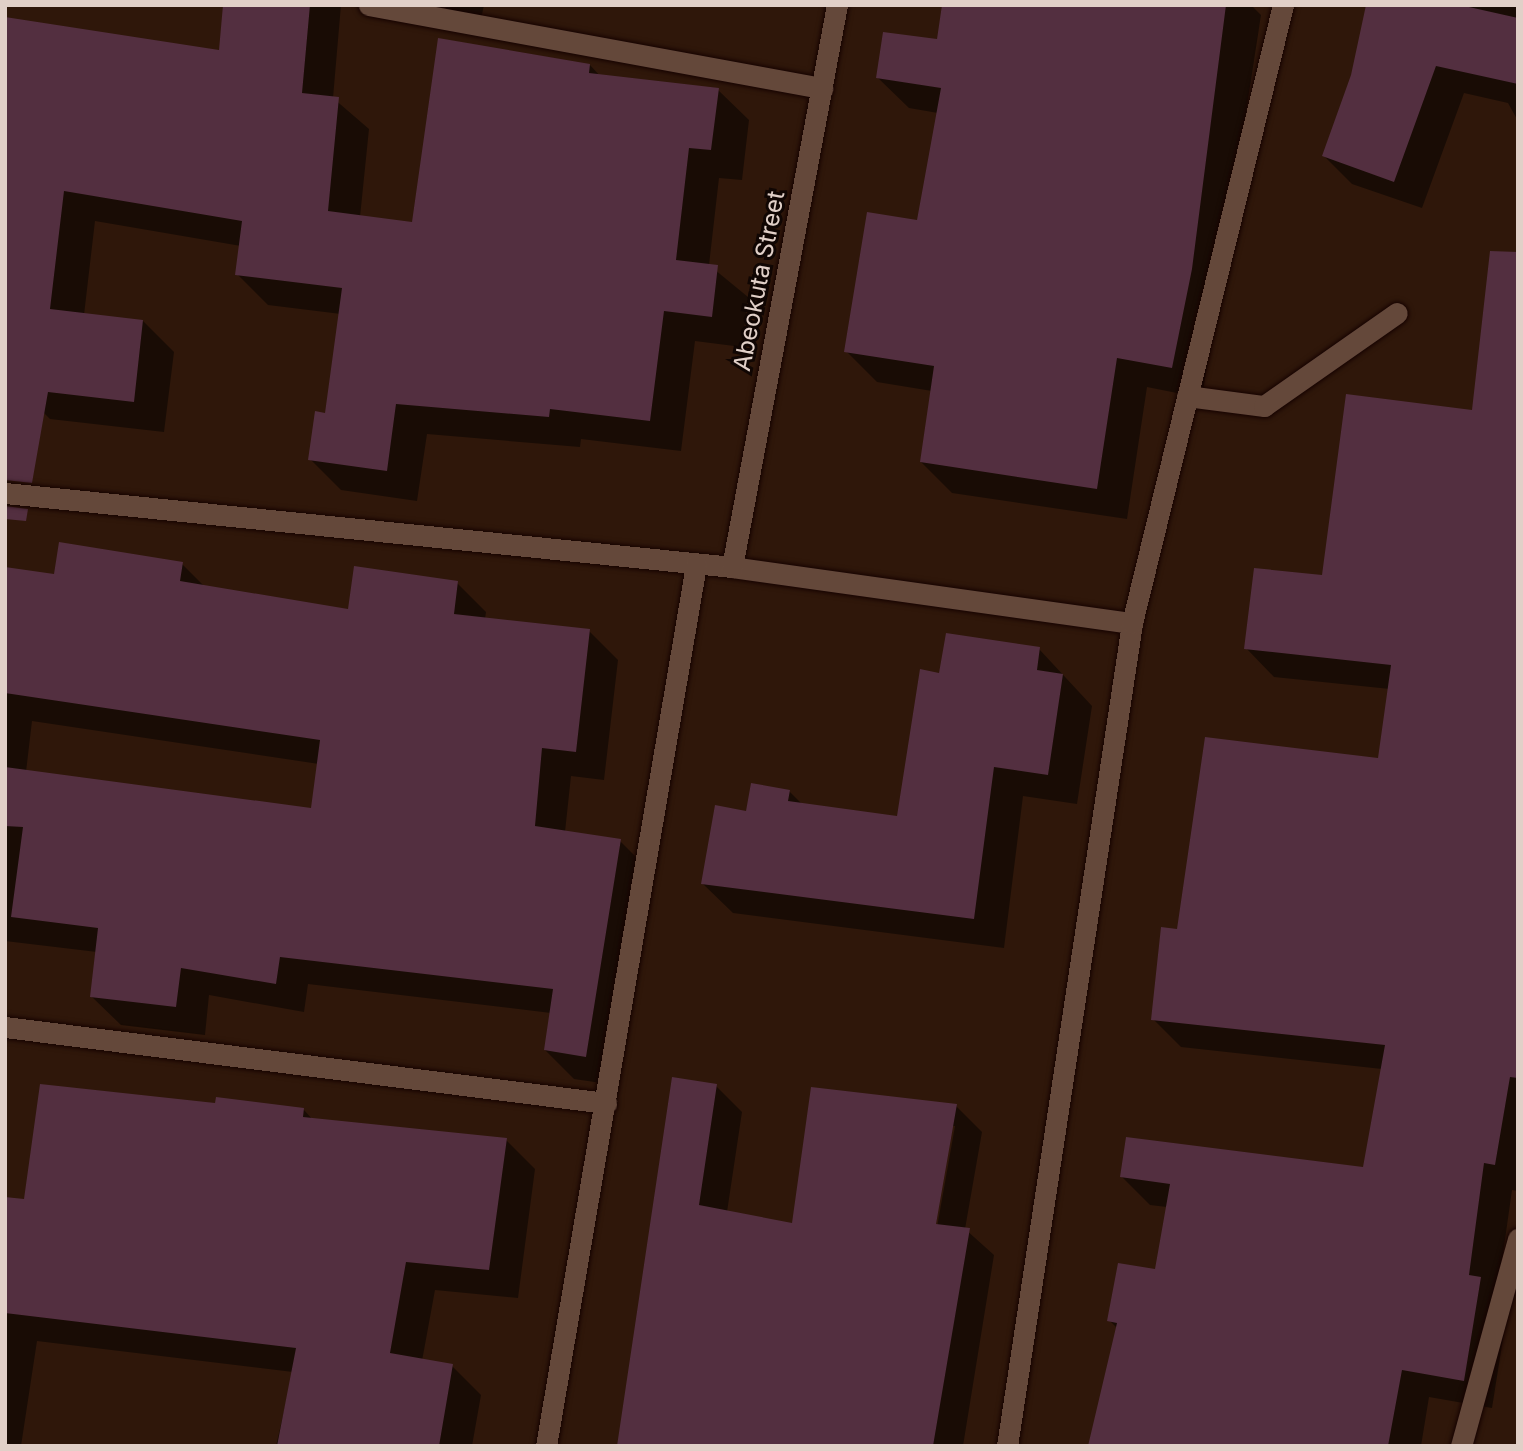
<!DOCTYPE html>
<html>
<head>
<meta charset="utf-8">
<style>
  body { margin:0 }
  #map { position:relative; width:1523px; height:1451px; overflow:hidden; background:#2f170a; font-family:Inter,sans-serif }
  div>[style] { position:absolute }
  .shadow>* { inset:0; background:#0007 }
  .building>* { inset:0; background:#532f40 }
  .roads { filter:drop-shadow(0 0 2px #160300) drop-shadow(0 0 2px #160300) }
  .minor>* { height:21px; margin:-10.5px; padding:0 10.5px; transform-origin:10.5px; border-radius:10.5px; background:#64483a }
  span { translate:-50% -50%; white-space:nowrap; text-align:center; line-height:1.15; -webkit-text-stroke:6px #100603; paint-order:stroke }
  .street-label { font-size:24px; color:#e1d0c8 }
  .frame { position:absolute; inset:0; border:7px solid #e1d0c8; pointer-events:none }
</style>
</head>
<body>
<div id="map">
  <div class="shadow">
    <div style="clip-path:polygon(225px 5px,341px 5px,333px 98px,369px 129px,360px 217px,413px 224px,590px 65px,600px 76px,718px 90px,749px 120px,742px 180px,719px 178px,709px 265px,748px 297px,742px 347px,695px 341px,681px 451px,581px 439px,580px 447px,427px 434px,417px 501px,341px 490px,310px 459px,327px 415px,341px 314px,268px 305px,237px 274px,241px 246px,95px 221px,84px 315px,143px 321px,174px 352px,164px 432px,50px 419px,35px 404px,5px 19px,221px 52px)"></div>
    <div style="clip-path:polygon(443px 5px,484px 5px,481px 19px,452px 15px)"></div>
    <div style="clip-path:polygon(943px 5px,1251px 5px,1261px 15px,1202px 398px,1147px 387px,1127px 519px,952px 493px,921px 462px,932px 391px,877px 382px,846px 351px,919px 222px,938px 113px,909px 108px,878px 78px,938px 41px)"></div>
    <div style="clip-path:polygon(1368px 5px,1518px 5px,1518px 121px,1508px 103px,1464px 93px,1422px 208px,1352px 184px,1324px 156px,1353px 76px)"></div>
    <div style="clip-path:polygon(1518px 315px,1518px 1191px,1512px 1190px,1497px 1296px,1508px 1307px,1492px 1408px,1429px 1397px,1421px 1446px,1089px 1446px,1117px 1328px,1109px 1320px,1156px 1271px,1167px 1207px,1150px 1205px,1122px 1177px,1365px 1169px,1382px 1069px,1181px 1047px,1153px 1019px,1178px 931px,1379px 760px,1390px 689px,1274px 677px,1246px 648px,1323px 577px,1474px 412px)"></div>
    <div style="clip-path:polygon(evenodd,182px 564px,205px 587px,350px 611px,457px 583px,486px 612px,485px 619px,589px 631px,618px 660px,604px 780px,571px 776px,565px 832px,620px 841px,649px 870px,615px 1085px,574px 1079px,545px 1050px,551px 1013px,308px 984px,304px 1012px,209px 995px,205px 1035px,121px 1025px,92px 997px,97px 952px,5px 941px,5px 569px,56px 576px,182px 564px,32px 721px,319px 764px,312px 810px,26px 772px,32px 721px)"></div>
    <div style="clip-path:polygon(1039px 649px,1092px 706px,1077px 804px,1023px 796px,1004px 948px,733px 913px,703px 884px,747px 813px,789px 791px,803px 805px,898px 818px,941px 675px)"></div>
    <div style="clip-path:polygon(evenodd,716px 1086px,742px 1112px,727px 1212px,793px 1225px,956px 1106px,982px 1132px,965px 1229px,994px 1255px,963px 1446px,618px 1446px,716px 1086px,952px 1126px,955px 1126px,936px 1233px,933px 1232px,952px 1126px)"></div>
    <div style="clip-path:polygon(217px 1105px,304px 1110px,313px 1120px,506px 1140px,535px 1169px,518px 1298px,435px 1290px,422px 1361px,452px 1366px,481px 1395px,472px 1446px,276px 1446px,293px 1372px,37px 1341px,21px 1446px,5px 1446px,5px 1199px,26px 1201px)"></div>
  </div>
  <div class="building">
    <div style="clip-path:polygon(223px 5px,310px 5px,302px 93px,339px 97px,328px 211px,412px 222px,438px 38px,590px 64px,589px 73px,719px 88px,711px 150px,689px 148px,676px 260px,718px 265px,712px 317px,664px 311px,650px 421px,550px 409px,549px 417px,396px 404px,387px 471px,308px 460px,315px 411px,325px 413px,342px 288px,235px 275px,242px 221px,64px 191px,50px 309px,143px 320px,134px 402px,48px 392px,32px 483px,5px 480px,5px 17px,219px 50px)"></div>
    <div style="clip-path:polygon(942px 5px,1226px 5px,1192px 269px,1172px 368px,1117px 358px,1097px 489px,920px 462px,934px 366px,844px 352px,867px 212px,917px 220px,941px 88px,876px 78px,883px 32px,937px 39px)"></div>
    <div style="clip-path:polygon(1366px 5px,1460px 5px,1518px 18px,1518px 84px,1436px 66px,1394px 182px,1322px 156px,1351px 75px)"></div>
    <div style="clip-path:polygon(1490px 251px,1518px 252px,1518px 1078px,1510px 1077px,1495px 1165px,1484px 1163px,1469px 1275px,1481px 1277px,1464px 1381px,1402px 1370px,1388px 1446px,1088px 1446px,1117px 1323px,1107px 1321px,1118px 1263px,1155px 1269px,1170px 1184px,1120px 1177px,1126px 1137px,1363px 1167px,1385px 1045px,1151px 1020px,1161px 927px,1177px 929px,1205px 737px,1378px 758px,1391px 665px,1244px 649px,1254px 568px,1322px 575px,1346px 394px,1472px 410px)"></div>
    <div style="clip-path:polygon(5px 506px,28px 509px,26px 521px,5px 519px)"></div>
    <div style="clip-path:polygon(59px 542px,183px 562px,180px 581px,348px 609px,354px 566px,458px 581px,454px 614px,590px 629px,576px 752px,542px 748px,535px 826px,621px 839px,586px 1057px,544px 1050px,553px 989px,280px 957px,276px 984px,181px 968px,176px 1007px,90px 997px,98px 928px,11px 917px,23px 827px,5px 826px,5px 767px,311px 808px,320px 740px,5px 693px,5px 567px,54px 574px)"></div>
    <div style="clip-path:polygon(946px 633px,1040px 647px,1037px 670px,1063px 674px,1048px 775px,994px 767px,974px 919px,701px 884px,715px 805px,746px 811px,751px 783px,790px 790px,788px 801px,897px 816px,920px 669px,939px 673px)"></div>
    <div style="clip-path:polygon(672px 1077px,717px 1084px,699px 1205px,792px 1223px,811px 1087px,957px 1104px,936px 1224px,970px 1228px,933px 1446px,617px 1446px)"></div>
    <div style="clip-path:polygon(40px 1084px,215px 1103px,216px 1097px,304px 1108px,303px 1117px,507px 1138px,489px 1270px,406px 1262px,390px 1353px,453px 1364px,439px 1446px,277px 1446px,296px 1348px,5px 1313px,5px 1197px,24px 1199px)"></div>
  </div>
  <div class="roads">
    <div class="minor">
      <div style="left:369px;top:5px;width:461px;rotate:10.4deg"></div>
      <div style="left:1187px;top:396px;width:78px;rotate:7.4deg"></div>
      <div style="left:1264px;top:406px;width:162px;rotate:-35deg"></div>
      <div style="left:5px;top:493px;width:731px;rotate:5.81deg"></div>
      <div style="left:732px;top:567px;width:404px;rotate:8deg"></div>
      <div style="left:732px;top:567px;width:572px;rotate:-79.42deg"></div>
      <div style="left:5px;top:1027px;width:606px;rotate:7.21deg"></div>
      <div style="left:546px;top:1446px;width:894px;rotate:-80.34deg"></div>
      <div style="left:1007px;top:1446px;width:832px;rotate:-81.36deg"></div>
      <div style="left:1132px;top:623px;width:636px;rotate:-76.27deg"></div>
      <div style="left:1461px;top:1446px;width:215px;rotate:-74.6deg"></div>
    </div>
  </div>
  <div class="street-label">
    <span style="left:759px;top:281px;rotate:-79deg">Abeokuta Street</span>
  </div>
  <div class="frame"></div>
</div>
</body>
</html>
